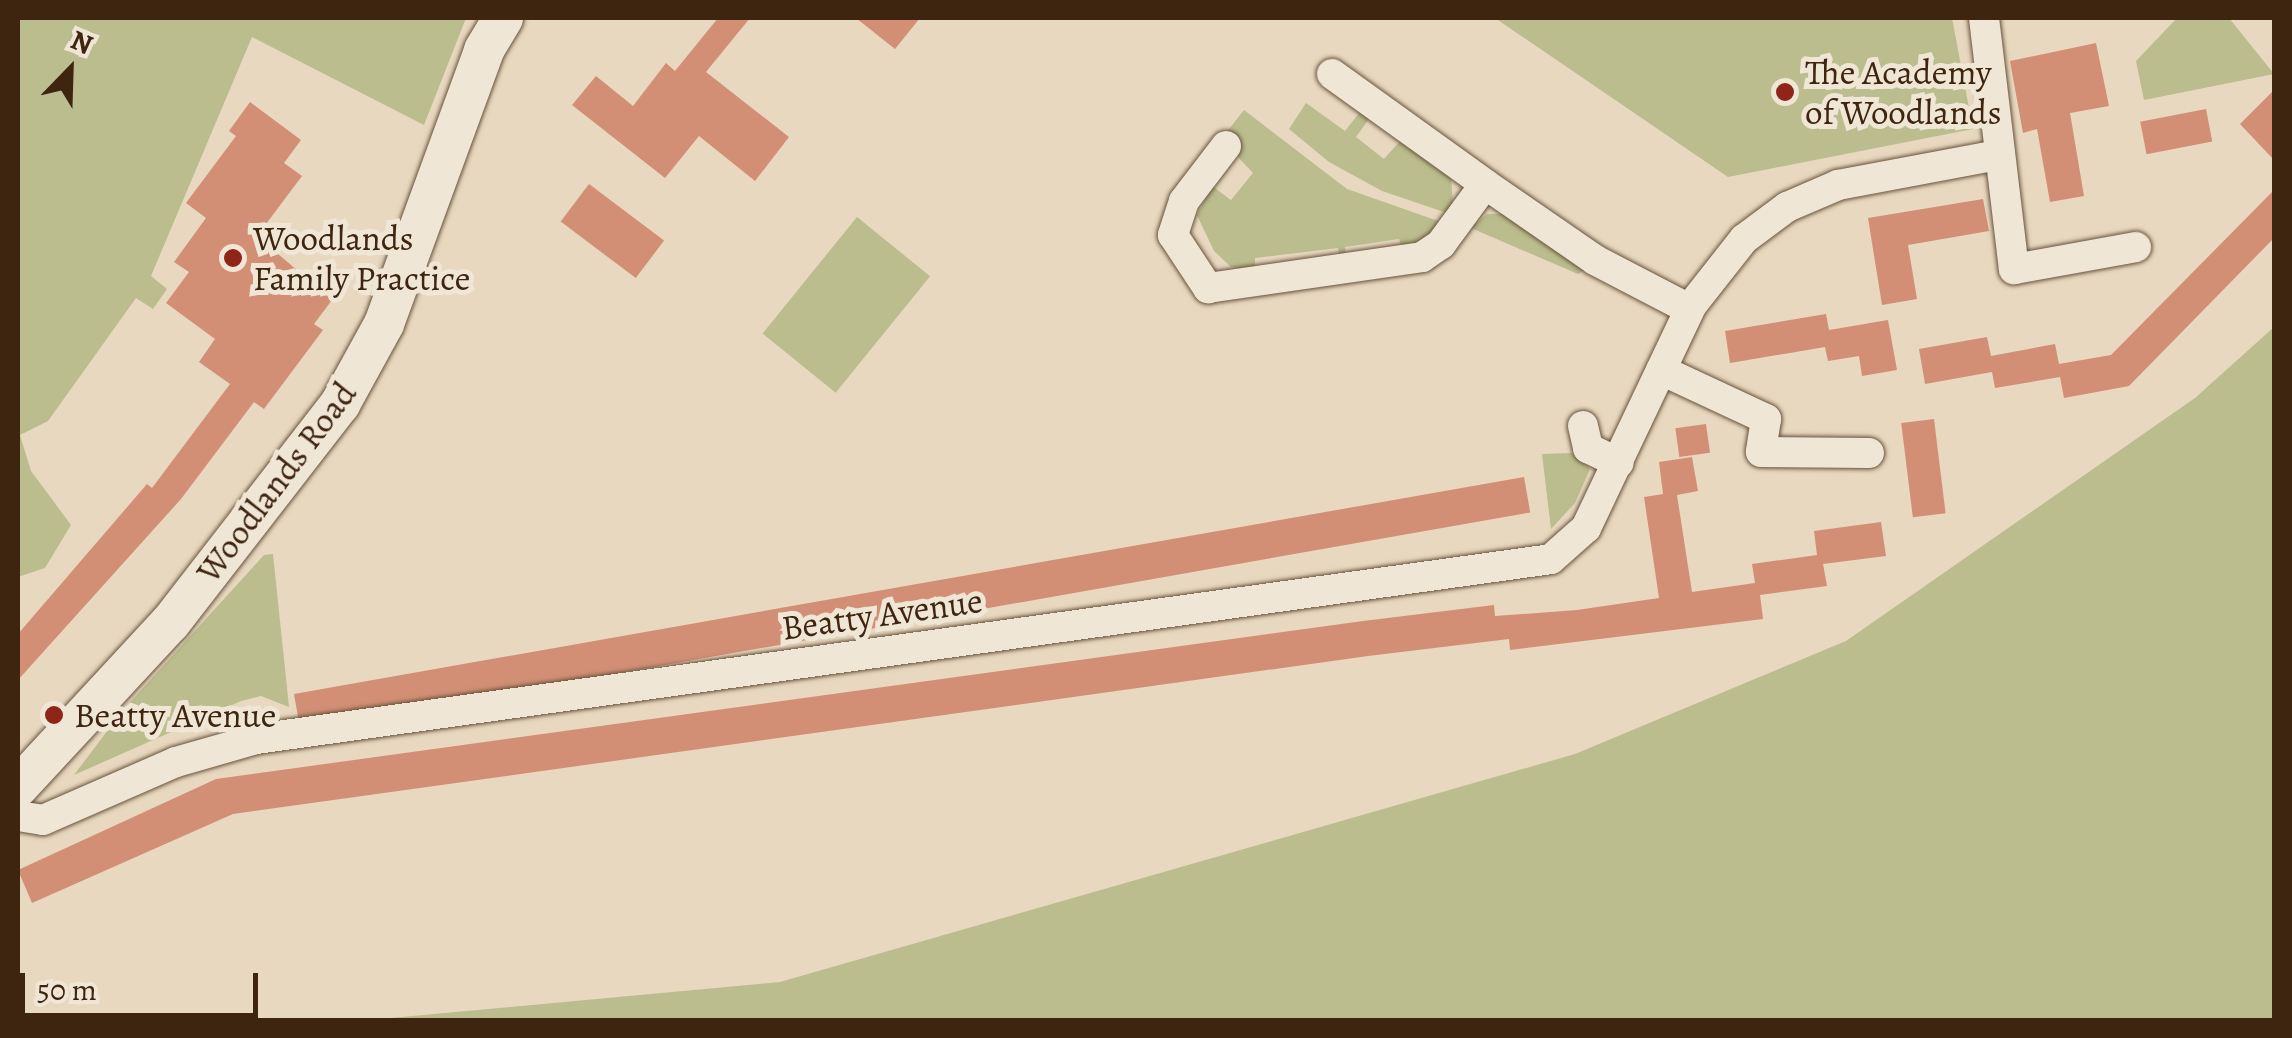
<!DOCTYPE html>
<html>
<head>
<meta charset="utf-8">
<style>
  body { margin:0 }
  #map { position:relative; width:2292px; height:1038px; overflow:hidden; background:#e7d8bf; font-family:Alegreya,serif }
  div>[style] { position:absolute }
  .green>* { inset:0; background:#bbbd8e; transform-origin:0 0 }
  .building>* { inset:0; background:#d28f76; transform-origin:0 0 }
  .roads { filter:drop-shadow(0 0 2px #68523b) drop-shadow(0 0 2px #68523b) }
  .minor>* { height:30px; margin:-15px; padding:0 15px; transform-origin:15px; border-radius:15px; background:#efe6d5 }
  .tertiary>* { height:40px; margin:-20px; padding:0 20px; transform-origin:20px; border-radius:20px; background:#efe6d5 }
  .dots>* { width:28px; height:28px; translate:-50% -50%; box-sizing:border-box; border:5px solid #efe6d5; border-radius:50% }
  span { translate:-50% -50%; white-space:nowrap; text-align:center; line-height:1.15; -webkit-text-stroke:10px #efe6d5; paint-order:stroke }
  .poi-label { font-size:35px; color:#3e250f }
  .left { translate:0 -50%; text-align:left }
  .street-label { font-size:35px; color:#3e250f }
  .frame { position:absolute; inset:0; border:20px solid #3e250f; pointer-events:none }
  .north { position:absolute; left:20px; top:20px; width:100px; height:100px; -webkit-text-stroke:8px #efe6d5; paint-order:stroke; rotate:23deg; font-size:28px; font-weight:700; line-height:40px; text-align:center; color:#3e250f }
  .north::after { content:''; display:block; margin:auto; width:35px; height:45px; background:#3e250f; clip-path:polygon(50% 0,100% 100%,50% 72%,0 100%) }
  .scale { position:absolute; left:20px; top:973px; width:238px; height:45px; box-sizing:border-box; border:5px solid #3e250f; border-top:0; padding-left:12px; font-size:30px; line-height:35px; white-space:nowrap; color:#3e250f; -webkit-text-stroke:8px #efe6d5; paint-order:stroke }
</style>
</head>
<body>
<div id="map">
  <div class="green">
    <div style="clip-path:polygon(18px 18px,466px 18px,424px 125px,252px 37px,151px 276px,167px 289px,153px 309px,136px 298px,48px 421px,20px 435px,31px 471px,71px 525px,45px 568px,18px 577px)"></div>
    <div style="clip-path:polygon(1495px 18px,1952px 18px,1973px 129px,1728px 177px)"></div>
    <div style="clip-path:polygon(2177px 18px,2229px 18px,2274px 74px,2144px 100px,2136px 61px)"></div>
    <div style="clip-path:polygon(1306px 103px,1345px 131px,1360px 112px,1369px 119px,1356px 137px,1384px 159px,1400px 141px,1451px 177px,1453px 206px,1447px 213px,1382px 191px,1329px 162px,1289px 129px)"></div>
    <div style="clip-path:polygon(1244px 110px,1347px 189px,1441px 222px,1428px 240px,1403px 251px,1399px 239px,1345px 247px,1346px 258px,1340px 259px,1338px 248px,1255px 258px,1255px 270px,1231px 267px,1214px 251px,1197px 215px,1212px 186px,1231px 200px,1253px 173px,1221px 139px)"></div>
    <div style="clip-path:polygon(1487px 214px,1504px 214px,1585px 270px,1578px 274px,1471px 228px)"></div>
    <div style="left:857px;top:217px;width:94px;height:150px;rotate:39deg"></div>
    <div style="clip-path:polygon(2274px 327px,2274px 1020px,369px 1020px,780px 982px,1575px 754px,1846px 641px,2195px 398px)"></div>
    <div style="clip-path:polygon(1572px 453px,1590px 469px,1575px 503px,1551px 529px,1542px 454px)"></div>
    <div style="clip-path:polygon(273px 554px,289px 707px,261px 696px,241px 701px,74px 775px,123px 710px,264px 555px)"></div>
  </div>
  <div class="building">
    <div style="clip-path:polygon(718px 18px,750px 18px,706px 72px,789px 137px,755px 181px,699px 136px,665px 178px,572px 105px,596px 76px,633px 106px,666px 63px,675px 71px)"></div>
    <div style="clip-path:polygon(856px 18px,920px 18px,895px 49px)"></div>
    <div style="clip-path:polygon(2096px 43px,2109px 106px,2070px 113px,2084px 196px,2050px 202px,2037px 129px,2023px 133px,2010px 61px)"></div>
    <div style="clip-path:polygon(2274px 90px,2274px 160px,2240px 124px)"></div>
    <div style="clip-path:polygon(250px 102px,301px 140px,284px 163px,302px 176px,257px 236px,332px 300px,314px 324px,323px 330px,264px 409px,254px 402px,181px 499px,18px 680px,18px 634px,147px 484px,152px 488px,230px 384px,199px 362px,215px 339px,166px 303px,189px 272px,174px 262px,206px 218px,186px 203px,236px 136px,229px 131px)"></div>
    <div style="left:2206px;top:109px;width:33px;height:67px;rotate:79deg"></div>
    <div style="left:589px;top:184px;width:94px;height:47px;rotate:37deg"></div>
    <div style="clip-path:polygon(2274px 190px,2274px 238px,2129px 386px,2064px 398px,2060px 377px,1995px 388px,1992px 372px,1925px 384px,1919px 349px,1987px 337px,1991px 356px,2055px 344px,2059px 364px,2111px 355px)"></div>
    <div style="clip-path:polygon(1983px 199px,1989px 231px,1908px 245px,1917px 299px,1882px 305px,1868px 218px)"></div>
    <div style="clip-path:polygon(1826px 314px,1829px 330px,1888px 320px,1897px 370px,1862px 376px,1859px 356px,1828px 361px,1825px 347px,1730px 363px,1725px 331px)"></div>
    <div style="left:1934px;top:419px;width:95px;height:33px;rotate:83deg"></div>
    <div style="left:1706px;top:424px;width:29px;height:31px;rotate:82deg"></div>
    <div style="clip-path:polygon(1692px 457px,1698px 491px,1677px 495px,1692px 592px,1755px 583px,1752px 564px,1817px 555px,1814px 531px,1881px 522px,1886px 556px,1823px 564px,1827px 586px,1760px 595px,1763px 619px,1510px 650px,1509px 639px,1368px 656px,233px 814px,32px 903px,18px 870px,216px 779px,1363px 621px,1494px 605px,1495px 616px,1577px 610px,1659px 598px,1644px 497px,1663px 494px,1659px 462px)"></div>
    <div style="left:1524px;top:477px;width:36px;height:1249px;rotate:80deg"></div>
  </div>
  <div class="roads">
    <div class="minor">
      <div style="left:1984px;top:18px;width:253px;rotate:83.2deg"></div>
      <div style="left:2014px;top:269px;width:124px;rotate:-10.2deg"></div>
      <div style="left:1332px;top:74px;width:188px;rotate:35.7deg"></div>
      <div style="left:1226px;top:146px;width:69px;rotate:127.4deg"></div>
      <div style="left:1184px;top:201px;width:36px;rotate:108deg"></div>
      <div style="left:1173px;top:235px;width:64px;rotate:56.6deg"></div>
      <div style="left:1208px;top:288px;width:216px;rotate:-8.2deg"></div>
      <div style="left:1422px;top:257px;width:23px;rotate:-34deg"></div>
      <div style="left:1441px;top:244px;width:74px;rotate:-53.7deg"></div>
      <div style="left:1485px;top:184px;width:134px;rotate:34.6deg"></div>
      <div style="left:1595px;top:260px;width:106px;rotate:27.5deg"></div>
      <div style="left:1661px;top:370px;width:116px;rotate:25deg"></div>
      <div style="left:1766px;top:419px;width:33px;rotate:99deg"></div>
      <div style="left:1761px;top:452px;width:108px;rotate:0.5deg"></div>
      <div style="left:1583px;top:426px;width:23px;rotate:77deg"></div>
      <div style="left:1588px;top:448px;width:34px;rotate:26deg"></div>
      <div style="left:18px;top:816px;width:25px;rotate:9deg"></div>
      <div style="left:43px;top:820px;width:145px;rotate:-23.6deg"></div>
      <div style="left:176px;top:762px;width:83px;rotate:-16deg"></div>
      <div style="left:256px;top:739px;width:1307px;rotate:-7.91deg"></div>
      <div style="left:1551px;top:559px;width:47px;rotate:-41.5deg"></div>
      <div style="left:1586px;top:528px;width:247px;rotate:-64.6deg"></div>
      <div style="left:1692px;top:305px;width:84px;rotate:-51.8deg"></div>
      <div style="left:1744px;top:239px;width:54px;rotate:-36.7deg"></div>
      <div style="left:1787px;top:207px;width:56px;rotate:-23.3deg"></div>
      <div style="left:1838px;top:185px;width:164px;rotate:-10.6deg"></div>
    </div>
    <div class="tertiary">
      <div style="left:18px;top:787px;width:225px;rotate:-47.2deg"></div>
      <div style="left:171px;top:622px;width:276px;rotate:-52.2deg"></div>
      <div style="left:340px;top:404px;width:91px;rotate:-61.2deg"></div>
      <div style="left:384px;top:324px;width:292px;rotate:-69.9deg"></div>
      <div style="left:484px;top:50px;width:37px;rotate:-59deg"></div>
    </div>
  </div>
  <div class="dots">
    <div style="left:1785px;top:92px;background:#8f2418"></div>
    <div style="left:233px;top:258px;background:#8f2418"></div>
    <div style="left:54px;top:715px;background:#8f2418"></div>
  </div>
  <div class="poi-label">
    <span class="left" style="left:1805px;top:92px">The Academy<br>of Woodlands</span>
    <span class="left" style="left:253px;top:258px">Woodlands<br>Family Practice</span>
    <span class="left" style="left:74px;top:715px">Beatty Avenue</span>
  </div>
  <div class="street-label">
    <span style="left:276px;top:482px;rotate:-53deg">Woodlands Road</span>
    <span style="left:882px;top:614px;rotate:-8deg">Beatty Avenue</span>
  </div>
  <div class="frame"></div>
  <div class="north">N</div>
  <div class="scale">50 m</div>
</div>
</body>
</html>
